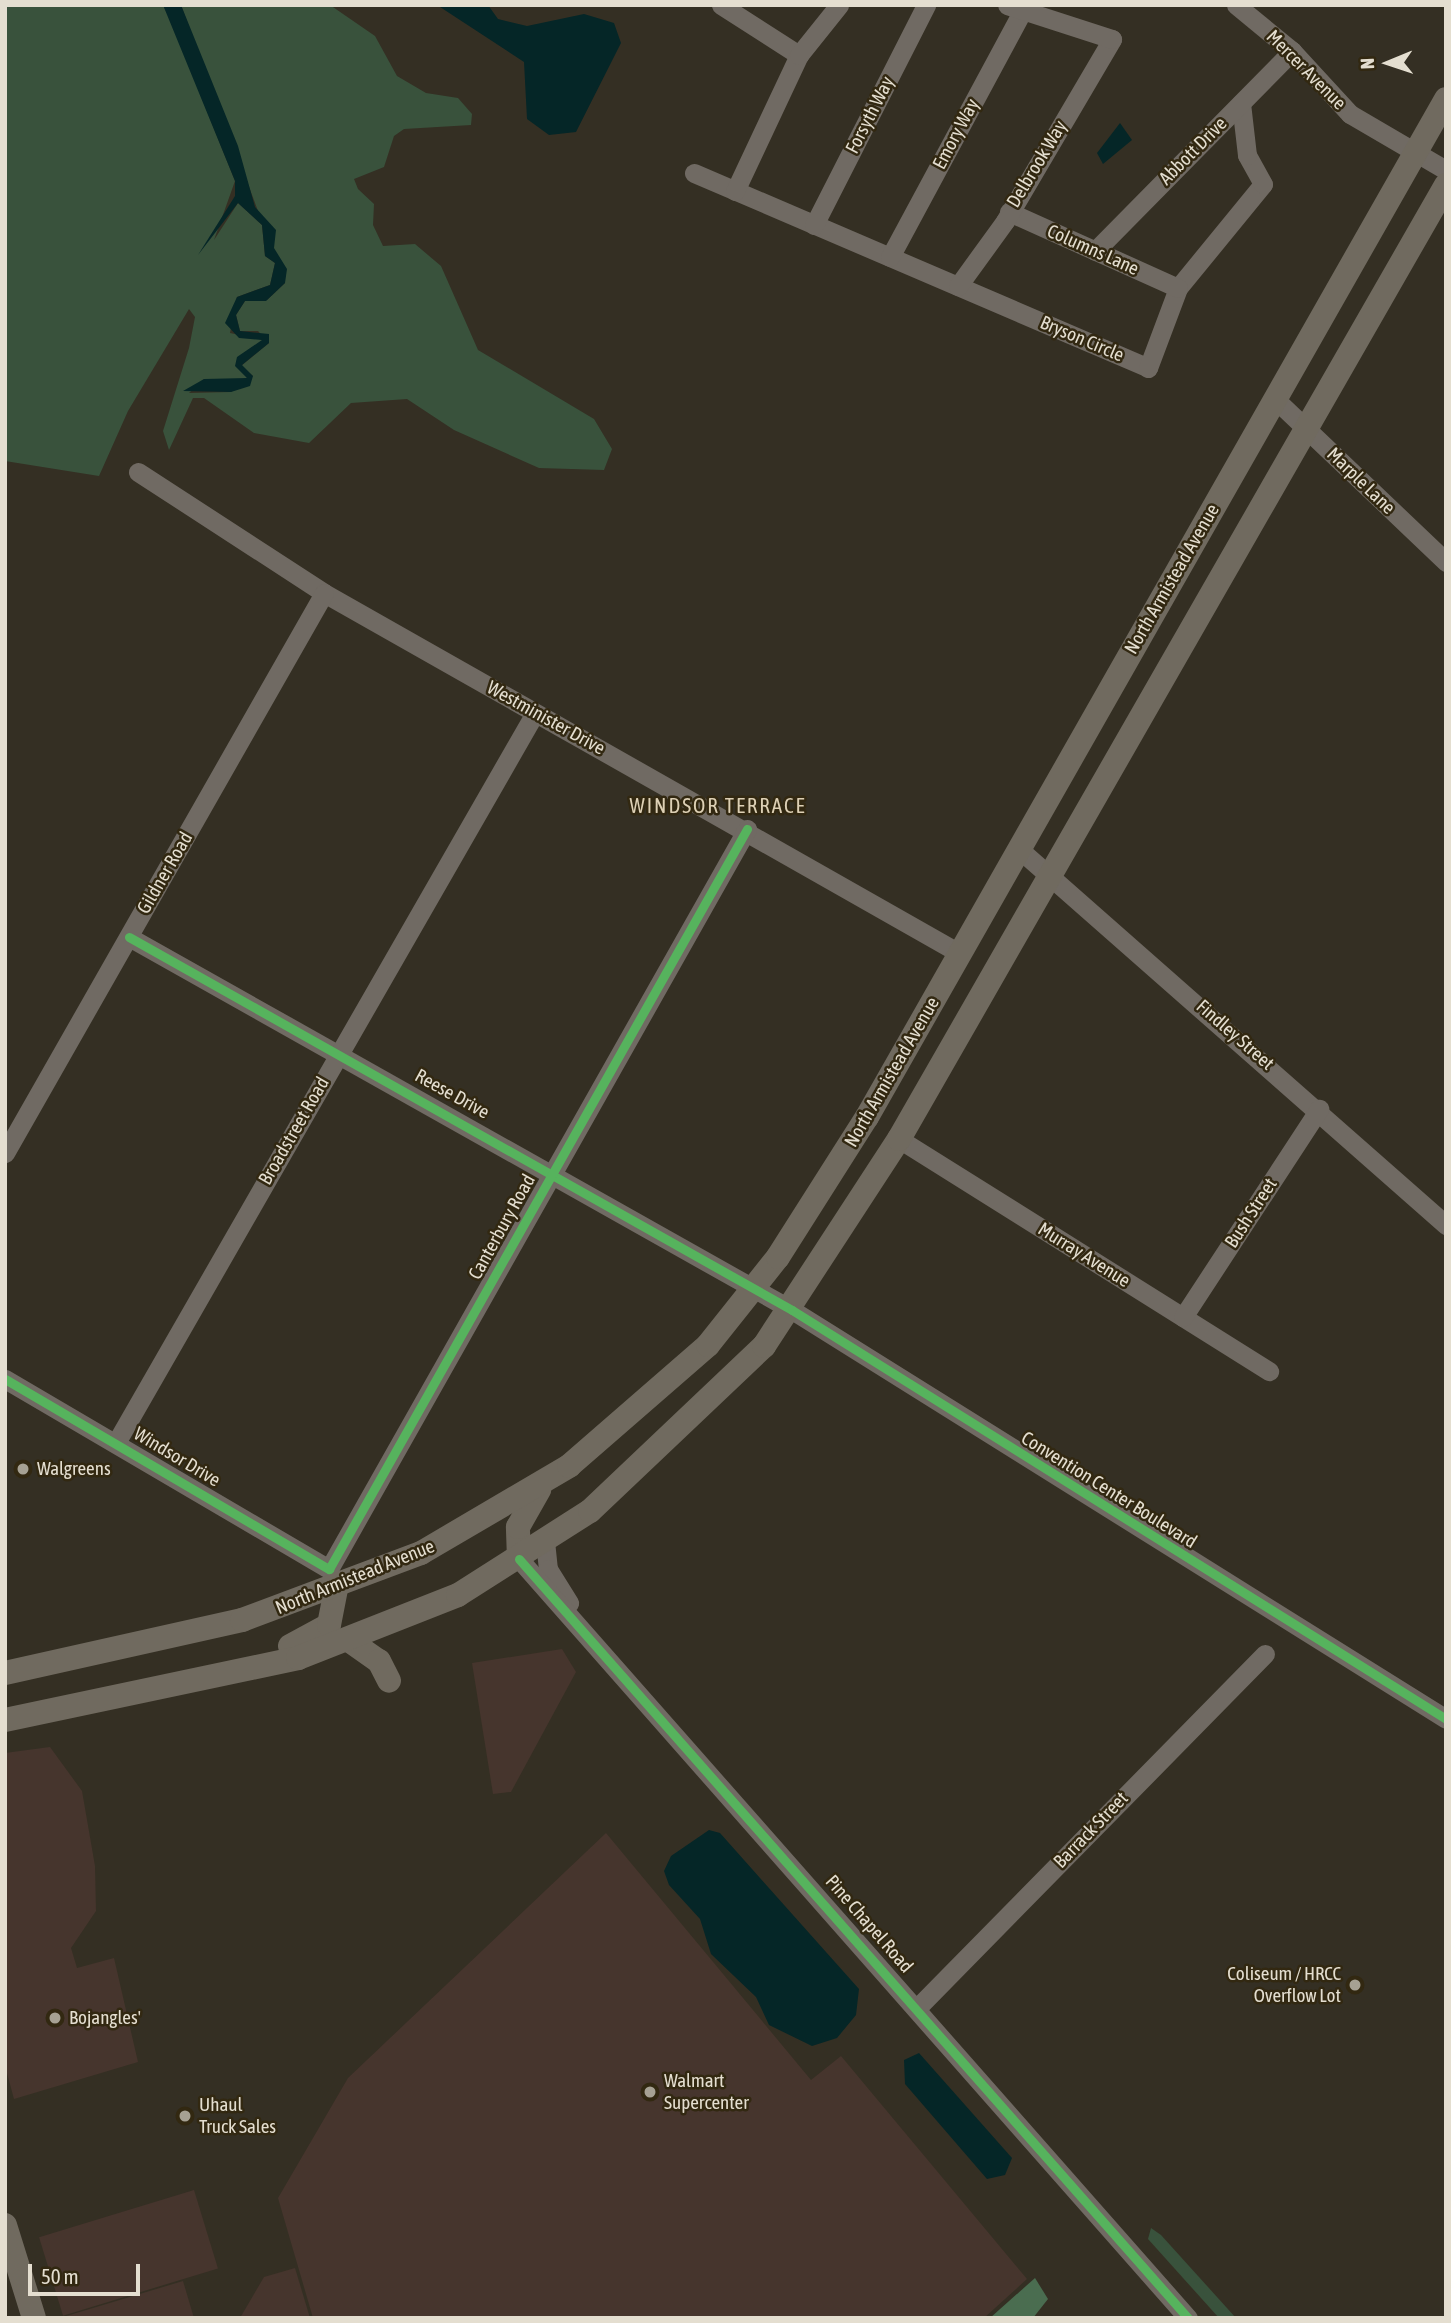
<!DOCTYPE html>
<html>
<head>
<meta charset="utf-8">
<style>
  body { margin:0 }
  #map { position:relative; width:1451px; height:2323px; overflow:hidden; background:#342f23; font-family:"Asap Condensed",sans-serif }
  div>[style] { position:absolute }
  .commercial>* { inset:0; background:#46352d; transform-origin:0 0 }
  .green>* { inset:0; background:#39523c }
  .forest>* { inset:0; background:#4a6d50 }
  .water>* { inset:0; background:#052627 }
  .minor>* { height:19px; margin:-9.5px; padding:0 9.5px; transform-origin:9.5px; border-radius:9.5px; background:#706a63 }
  .major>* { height:24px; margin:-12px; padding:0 12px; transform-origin:12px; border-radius:12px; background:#706a5f }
  .cycleway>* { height:9px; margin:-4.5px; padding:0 4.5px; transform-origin:4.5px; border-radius:4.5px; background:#56b35d }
  .dots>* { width:19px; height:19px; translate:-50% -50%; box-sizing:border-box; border:4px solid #322811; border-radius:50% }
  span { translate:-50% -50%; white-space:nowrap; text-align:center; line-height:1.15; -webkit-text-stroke:5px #322811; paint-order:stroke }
  .street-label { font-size:19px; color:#e4ded0 }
  .poi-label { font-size:19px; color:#e4ded0 }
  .left { translate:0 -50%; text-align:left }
  .right { translate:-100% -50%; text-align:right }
  .neighbourhood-label { font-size:21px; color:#ddd0b5; letter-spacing:2px }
  .frame { position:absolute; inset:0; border:7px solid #e4ded0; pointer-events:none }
  .north { position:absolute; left:1353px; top:28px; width:70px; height:70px; -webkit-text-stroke:5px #322811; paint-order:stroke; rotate:268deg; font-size:19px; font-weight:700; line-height:28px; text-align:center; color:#e4ded0 }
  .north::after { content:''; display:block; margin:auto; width:24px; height:32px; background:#e4ded0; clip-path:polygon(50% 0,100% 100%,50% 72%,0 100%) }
  .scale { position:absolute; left:28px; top:2264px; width:112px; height:32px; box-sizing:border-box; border:4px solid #e4ded0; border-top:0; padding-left:9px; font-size:21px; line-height:24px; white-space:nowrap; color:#e4ded0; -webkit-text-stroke:5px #322811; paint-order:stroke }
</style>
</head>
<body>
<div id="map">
  <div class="commercial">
    <div style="clip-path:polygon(562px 1649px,576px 1672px,511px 1792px,493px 1794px,472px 1663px)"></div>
    <div style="clip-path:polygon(50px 1747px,82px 1791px,95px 1866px,96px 1911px,71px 1948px,77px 1968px,114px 1958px,138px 2062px,14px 2099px,5px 2066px,5px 1753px)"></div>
    <div style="clip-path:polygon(606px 1833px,811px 2080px,841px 2056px,1027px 2279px,984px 2318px,313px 2318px,278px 2198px,348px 2078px)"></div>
    <div style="left:194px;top:2190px;width:82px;height:162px;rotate:73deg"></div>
    <div style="clip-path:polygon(295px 2268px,310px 2318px,240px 2318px,264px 2277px)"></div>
    <div style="clip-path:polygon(183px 2281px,194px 2318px,63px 2318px,63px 2317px)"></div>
  </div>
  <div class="green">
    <div style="clip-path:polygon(5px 5px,163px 5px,170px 19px,235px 181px,214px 240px,238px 203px,262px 225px,265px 256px,275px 263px,270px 285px,237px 297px,230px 333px,263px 340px,237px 358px,247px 378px,241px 383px,204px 379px,189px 393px,231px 392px,253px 376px,241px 366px,269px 343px,258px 331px,240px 331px,236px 315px,245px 301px,267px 300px,285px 283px,181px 5px,330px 5px,375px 36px,397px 76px,426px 93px,458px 98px,472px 114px,471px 125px,404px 129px,394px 136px,384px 167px,354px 179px,358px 189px,374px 204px,373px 225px,383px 246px,415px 244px,441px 266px,478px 350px,594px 419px,612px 449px,604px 470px,539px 468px,454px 430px,407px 399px,351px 403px,309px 443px,254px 433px,204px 398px,193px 398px,169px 450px,163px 431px,189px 348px,195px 317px,189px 309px,128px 411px,99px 476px,5px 461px)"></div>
    <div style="clip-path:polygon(1151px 2228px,1161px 2235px,1236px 2318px,1219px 2318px,1148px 2239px)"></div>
  </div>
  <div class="forest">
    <div style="clip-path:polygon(1035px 2278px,1048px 2299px,1033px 2318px,990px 2318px)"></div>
  </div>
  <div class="water">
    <div style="clip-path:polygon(163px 5px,181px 5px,238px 146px,255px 207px,276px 230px,274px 248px,287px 269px,285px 283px,266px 301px,245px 301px,236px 315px,240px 331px,269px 334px,269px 343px,242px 365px,253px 376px,250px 386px,231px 392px,183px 391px,204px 379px,247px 378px,235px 366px,237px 357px,262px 340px,239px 338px,225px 323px,237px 297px,270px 285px,275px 263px,265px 256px,262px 225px,238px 203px,198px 255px,235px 196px,235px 181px)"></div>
    <div style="clip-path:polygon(437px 5px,488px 5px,498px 19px,527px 26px,584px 14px,614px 23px,621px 43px,576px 132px,549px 135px,527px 119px,524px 62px)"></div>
    <div style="clip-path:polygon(1120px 123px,1132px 140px,1103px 164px,1097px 153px)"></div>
    <div style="clip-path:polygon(709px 1830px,720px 1833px,859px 1989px,856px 2015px,837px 2038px,812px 2046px,769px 2025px,756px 1997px,711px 1954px,700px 1919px,669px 1885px,664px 1871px,671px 1856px)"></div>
    <div style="clip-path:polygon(919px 2053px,1012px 2158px,1005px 2175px,987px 2179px,905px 2084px,904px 2060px)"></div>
  </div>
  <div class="minor">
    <div style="left:721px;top:5px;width:93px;rotate:32.7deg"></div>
    <div style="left:1236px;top:5px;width:72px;rotate:39.4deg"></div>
    <div style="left:1292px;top:51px;width:86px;rotate:47.4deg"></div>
    <div style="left:1350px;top:114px;width:111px;rotate:30.3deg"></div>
    <div style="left:694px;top:173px;width:494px;rotate:23.2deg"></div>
    <div style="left:1148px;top:368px;width:85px;rotate:-69.4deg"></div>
    <div style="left:1178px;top:288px;width:134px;rotate:-50.7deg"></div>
    <div style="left:1263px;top:184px;width:33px;rotate:-119deg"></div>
    <div style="left:1247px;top:155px;width:52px;rotate:-96.6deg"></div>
    <div style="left:735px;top:191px;width:150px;rotate:-64.8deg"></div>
    <div style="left:799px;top:55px;width:64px;rotate:-51.3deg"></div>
    <div style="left:1009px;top:212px;width:185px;rotate:24.2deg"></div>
    <div style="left:814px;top:225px;width:247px;rotate:-63deg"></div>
    <div style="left:1095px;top:251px;width:281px;rotate:-45.4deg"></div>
    <div style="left:890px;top:257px;width:281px;rotate:-61.7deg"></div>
    <div style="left:958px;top:286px;width:80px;rotate:-54.1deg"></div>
    <div style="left:1005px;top:221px;width:211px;rotate:-59.5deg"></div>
    <div style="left:1112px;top:39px;width:110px;rotate:-162.1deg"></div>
    <div style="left:1276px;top:400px;width:235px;rotate:43.6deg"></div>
    <div style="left:138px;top:472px;width:222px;rotate:33deg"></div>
    <div style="left:324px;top:593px;width:732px;rotate:29.54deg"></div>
    <div style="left:1020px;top:850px;width:568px;rotate:41.36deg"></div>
    <div style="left:129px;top:937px;width:761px;rotate:29.36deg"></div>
    <div style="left:792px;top:1310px;width:771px;rotate:32.02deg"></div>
    <div style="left:899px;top:1139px;width:437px;rotate:32.1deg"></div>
    <div style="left:5px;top:1153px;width:644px;rotate:-60.33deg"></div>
    <div style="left:1183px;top:1317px;width:249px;rotate:-56.8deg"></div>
    <div style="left:5px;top:1379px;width:376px;rotate:30.4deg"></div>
    <div style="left:329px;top:1569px;width:850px;rotate:-60.54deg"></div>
    <div style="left:117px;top:1441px;width:839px;rotate:-60.14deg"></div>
    <div style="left:545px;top:1541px;width:28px;rotate:84deg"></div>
    <div style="left:548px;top:1569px;width:40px;rotate:58deg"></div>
    <div style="left:519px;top:1559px;width:1012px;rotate:48.61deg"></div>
    <div style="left:918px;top:2007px;width:495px;rotate:-45.5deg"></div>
  </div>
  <div class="major">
    <div style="left:519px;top:1559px;width:32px;rotate:-92deg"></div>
    <div style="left:518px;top:1527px;width:43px;rotate:-60.4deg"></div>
    <div style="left:350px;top:1641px;width:35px;rotate:35deg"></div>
    <div style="left:379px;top:1661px;width:22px;rotate:63deg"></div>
    <div style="left:290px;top:1646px;width:44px;rotate:-28.3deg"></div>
    <div style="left:329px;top:1625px;width:37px;rotate:-79deg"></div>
    <div style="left:5px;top:1673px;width:243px;rotate:-12.6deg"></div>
    <div style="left:242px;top:1620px;width:191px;rotate:-20.5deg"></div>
    <div style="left:421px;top:1553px;width:172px;rotate:-30.4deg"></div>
    <div style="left:569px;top:1466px;width:184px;rotate:-41deg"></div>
    <div style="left:708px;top:1345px;width:112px;rotate:-51.5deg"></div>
    <div style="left:778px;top:1257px;width:166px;rotate:-57.6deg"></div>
    <div style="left:867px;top:1117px;width:1171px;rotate:-60.37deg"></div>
    <div style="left:5px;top:1720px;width:299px;rotate:-11.9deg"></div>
    <div style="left:298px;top:1658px;width:172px;rotate:-21.5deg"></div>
    <div style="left:458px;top:1595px;width:156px;rotate:-32.5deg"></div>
    <div style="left:590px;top:1511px;width:240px;rotate:-43.5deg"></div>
    <div style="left:764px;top:1346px;width:247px;rotate:-56.9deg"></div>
    <div style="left:899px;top:1139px;width:1100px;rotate:-60.17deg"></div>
    <div style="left:5px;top:2225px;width:97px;rotate:72.7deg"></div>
  </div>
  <div class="cycleway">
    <div style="left:129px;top:937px;width:761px;rotate:29.36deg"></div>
    <div style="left:792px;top:1310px;width:771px;rotate:32.02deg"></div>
    <div style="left:5px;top:1379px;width:376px;rotate:30.4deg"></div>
    <div style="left:329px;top:1569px;width:850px;rotate:-60.54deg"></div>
    <div style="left:519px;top:1559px;width:1012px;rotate:48.61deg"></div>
  </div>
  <div class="dots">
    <div style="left:23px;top:1469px;background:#a6a193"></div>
    <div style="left:1355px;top:1985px;background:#a6a193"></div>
    <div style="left:55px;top:2018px;background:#a6a193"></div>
    <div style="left:650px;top:2092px;background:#a6a193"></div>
    <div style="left:185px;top:2116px;background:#a6a193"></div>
  </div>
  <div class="street-label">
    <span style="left:1306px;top:70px;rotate:45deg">Mercer Avenue</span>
    <span style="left:870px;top:115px;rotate:-63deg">Forsyth Way</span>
    <span style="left:956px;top:134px;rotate:-62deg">Emory Way</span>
    <span style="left:1193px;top:151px;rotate:-45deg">Abbott Drive</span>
    <span style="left:1037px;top:164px;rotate:-59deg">Delbrook Way</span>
    <span style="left:1093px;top:250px;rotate:24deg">Columns Lane</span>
    <span style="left:1082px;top:339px;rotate:23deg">Bryson Circle</span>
    <span style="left:1361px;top:481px;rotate:44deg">Marple Lane</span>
    <span style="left:1172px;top:579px;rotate:-60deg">North Armistead Avenue</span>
    <span style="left:546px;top:718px;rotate:29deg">Westminister Drive</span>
    <span style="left:165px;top:873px;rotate:-60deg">Gildner Road</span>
    <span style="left:1235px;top:1035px;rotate:41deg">Findley Street</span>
    <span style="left:892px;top:1072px;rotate:-60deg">North Armistead Avenue</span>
    <span style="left:452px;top:1094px;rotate:29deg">Reese Drive</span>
    <span style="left:294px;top:1131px;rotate:-60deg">Broadstreet Road</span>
    <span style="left:1251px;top:1213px;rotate:-57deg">Bush Street</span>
    <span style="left:502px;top:1227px;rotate:-61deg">Canterbury Road</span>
    <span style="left:1084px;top:1255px;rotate:32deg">Murray Avenue</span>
    <span style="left:177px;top:1457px;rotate:31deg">Windsor Drive</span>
    <span style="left:1109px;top:1490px;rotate:32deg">Convention Center Boulevard</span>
    <span style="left:355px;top:1577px;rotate:-22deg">North Armistead Avenue</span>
    <span style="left:1091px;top:1830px;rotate:-46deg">Barrack Street</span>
    <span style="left:869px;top:1924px;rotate:49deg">Pine Chapel Road</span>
  </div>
  <div class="poi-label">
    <span class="left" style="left:37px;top:1469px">Walgreens</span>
    <span class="right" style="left:1341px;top:1985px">Coliseum / HRCC<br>Overflow Lot</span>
    <span class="left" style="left:69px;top:2018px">Bojangles'</span>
    <span class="left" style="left:664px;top:2092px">Walmart<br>Supercenter</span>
    <span class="left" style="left:199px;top:2116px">Uhaul<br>Truck Sales</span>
  </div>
  <div class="neighbourhood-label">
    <span style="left:718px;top:805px">WINDSOR TERRACE</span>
  </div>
  <div class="frame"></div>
  <div class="north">N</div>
  <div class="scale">50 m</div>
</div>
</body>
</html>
